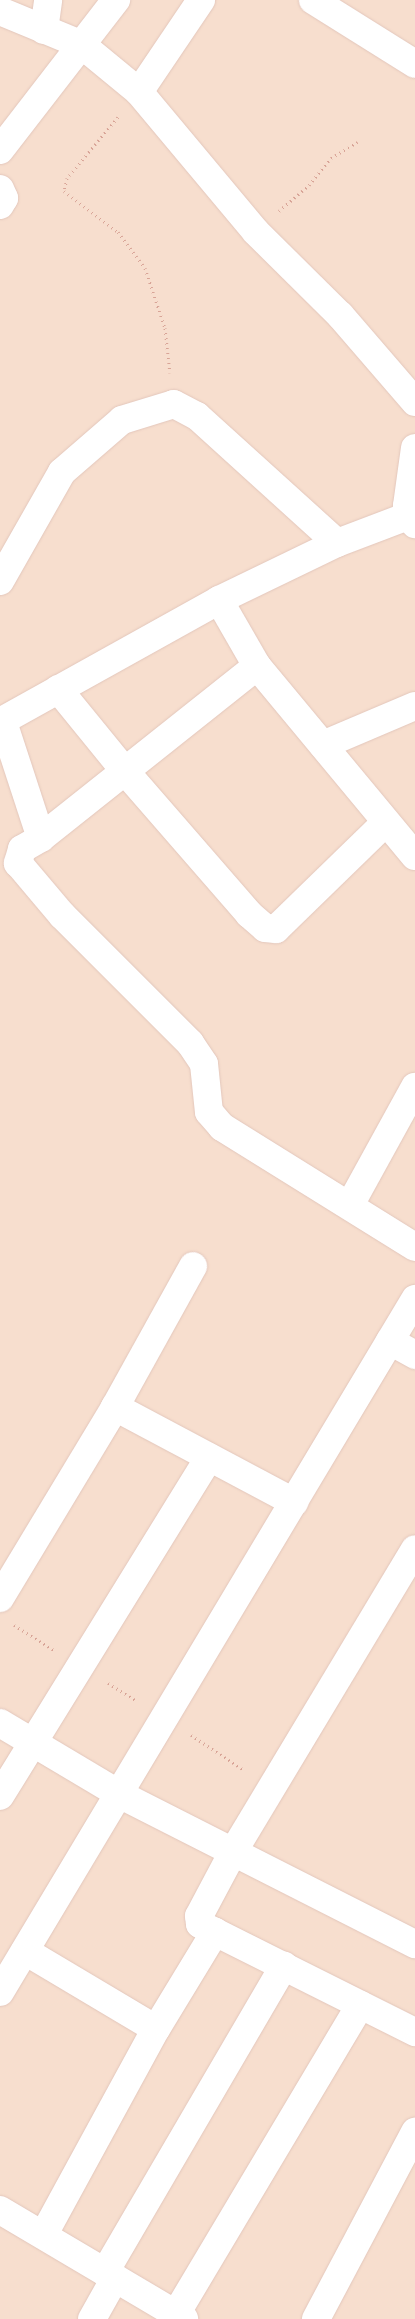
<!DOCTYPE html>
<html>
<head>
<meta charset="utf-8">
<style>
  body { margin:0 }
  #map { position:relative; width:415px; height:2319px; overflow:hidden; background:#fdebdd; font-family:"Source Sans 3",sans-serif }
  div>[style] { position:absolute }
  .residential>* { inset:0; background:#f7dece; transform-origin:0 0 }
  .path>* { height:3px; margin-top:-1.5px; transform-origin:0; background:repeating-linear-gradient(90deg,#d8a497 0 1px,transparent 0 5px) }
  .roads { filter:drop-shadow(0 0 1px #e3c7bc) drop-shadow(0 0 1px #e3c7bc) }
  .minor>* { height:28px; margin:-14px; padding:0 14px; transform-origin:14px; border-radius:14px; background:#fff }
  span { translate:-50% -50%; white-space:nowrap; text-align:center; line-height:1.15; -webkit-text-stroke:4.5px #fff0e4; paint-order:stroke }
</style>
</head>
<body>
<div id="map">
  <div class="residential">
    <div style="left:0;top:0;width:415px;height:2319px"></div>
  </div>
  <div class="path">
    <div style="left:118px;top:117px;width:80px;rotate:129.9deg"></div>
    <div style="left:67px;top:178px;width:13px;rotate:103deg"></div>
    <div style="left:64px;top:191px;width:68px;rotate:37.2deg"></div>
    <div style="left:118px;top:232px;width:45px;rotate:53.1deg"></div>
    <div style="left:145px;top:268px;width:63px;rotate:71.6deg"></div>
    <div style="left:165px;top:328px;width:45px;rotate:83.7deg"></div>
    <div style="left:279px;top:211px;width:40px;rotate:-41deg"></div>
    <div style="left:309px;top:185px;width:35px;rotate:-51deg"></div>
    <div style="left:331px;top:158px;width:31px;rotate:-31deg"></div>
    <div style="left:14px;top:1625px;width:47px;rotate:32deg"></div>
    <div style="left:108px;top:1683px;width:34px;rotate:32deg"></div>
    <div style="left:191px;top:1735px;width:64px;rotate:33.4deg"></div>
  </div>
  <div class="roads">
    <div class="minor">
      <div style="left:313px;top:0;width:120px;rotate:32.1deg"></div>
      <div style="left:0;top:11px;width:89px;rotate:22.5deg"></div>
      <div style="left:82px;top:45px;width:74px;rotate:39.5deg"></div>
      <div style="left:139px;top:92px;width:182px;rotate:50.1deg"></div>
      <div style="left:256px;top:232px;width:118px;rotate:44.7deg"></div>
      <div style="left:340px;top:315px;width:115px;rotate:49.2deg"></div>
      <div style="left:44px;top:30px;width:30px;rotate:-82deg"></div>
      <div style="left:139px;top:92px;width:111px;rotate:-56deg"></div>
      <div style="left:0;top:150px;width:190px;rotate:-52.3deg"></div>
      <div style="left:0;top:189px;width:10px;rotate:66deg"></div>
      <div style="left:4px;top:198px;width:8px;rotate:120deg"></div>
      <div style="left:415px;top:448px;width:59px;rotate:97.9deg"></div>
      <div style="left:407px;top:506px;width:10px;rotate:84deg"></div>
      <div style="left:408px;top:516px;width:11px;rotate:49deg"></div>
      <div style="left:0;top:581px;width:125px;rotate:-60.4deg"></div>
      <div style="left:62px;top:472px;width:79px;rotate:-40.9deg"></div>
      <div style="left:122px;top:420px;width:54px;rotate:-17.1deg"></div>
      <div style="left:174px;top:404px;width:26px;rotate:28deg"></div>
      <div style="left:197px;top:416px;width:189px;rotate:42.2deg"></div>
      <div style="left:219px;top:600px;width:76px;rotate:60.1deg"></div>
      <div style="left:257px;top:666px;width:247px;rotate:50.3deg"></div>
      <div style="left:257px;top:666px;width:276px;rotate:141.5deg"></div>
      <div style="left:41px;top:838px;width:22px;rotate:150deg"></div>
      <div style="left:22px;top:849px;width:15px;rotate:106deg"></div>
      <div style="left:18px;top:863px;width:68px;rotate:49.8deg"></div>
      <div style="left:62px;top:915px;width:181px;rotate:45deg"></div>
      <div style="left:190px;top:1043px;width:25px;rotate:56deg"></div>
      <div style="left:204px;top:1064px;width:48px;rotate:84.1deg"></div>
      <div style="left:209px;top:1112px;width:20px;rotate:49deg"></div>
      <div style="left:222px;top:1127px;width:227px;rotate:31.9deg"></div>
      <div style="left:58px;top:689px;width:104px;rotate:50.8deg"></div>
      <div style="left:124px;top:770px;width:191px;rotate:49deg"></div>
      <div style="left:249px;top:914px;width:21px;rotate:41deg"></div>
      <div style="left:265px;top:928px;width:11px;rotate:5deg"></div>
      <div style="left:276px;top:929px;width:152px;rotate:-44.2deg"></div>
      <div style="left:0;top:722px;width:251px;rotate:-29.1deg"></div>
      <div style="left:219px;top:600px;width:131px;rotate:-25.8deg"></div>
      <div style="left:337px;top:543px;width:76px;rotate:-20.8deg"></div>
      <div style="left:3px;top:722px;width:122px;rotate:71.9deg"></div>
      <div style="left:323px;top:745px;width:100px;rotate:-23deg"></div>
      <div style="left:350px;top:1205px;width:135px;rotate:-61.2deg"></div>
      <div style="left:390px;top:1341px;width:29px;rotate:29deg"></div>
      <div style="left:115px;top:1407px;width:203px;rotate:28deg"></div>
      <div style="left:0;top:1598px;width:223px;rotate:-58.9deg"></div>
      <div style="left:115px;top:1407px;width:161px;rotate:-61deg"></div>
      <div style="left:0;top:1723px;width:139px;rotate:30.8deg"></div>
      <div style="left:119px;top:1794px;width:332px;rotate:26.9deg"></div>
      <div style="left:0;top:1796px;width:398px;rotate:-58.3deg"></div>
      <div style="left:215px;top:1932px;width:224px;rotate:26.6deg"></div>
      <div style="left:25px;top:1951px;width:152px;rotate:30.8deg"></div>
      <div style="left:0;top:1992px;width:808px;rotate:-59.08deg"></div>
      <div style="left:0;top:2210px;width:214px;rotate:30.6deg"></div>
      <div style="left:44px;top:2234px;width:234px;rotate:-61.4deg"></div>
      <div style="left:156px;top:2029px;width:114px;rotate:-58.7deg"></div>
      <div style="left:215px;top:1932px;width:17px;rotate:-152deg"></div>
      <div style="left:200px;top:1924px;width:8px;rotate:-97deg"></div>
      <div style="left:199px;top:1916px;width:72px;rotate:-62deg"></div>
      <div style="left:233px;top:1852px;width:353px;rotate:-59deg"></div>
      <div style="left:105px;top:2272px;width:355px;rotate:-59.7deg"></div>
      <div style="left:176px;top:2314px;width:360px;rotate:-59.2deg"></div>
      <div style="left:92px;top:2319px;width:47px;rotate:-60.7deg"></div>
      <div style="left:316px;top:2319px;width:212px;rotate:-62.1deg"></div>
    </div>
  </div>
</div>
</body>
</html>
